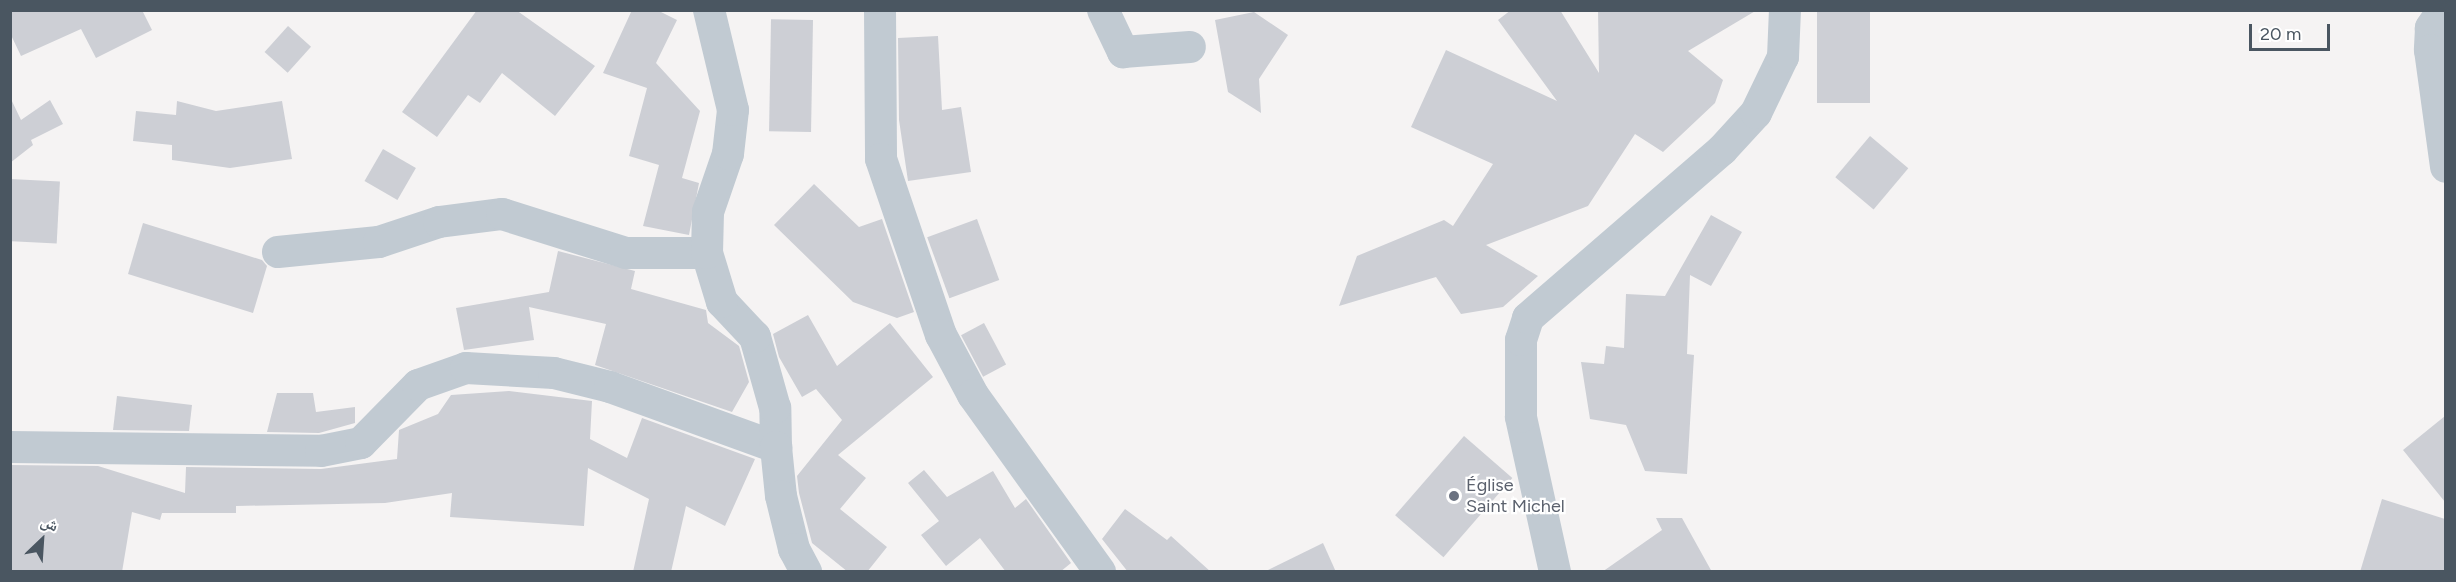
<!DOCTYPE html>
<html>
<head>
<meta charset="utf-8">
<style>
  body { margin:0 }
  #map { position:relative; width:2456px; height:582px; overflow:hidden; background:#f5f3f3; font-family:Figtree,"Noto Naskh Arabic",sans-serif }
  div>[style] { position:absolute }
  .building>* { inset:0; background:#cdcfd5; transform-origin:0 0 }
  .minor>* { height:32px; margin:-16px; padding:0 16px; transform-origin:16px; border-radius:16px; background:#c1cad2 }
  .dots>* { width:16px; height:16px; translate:-50% -50%; box-sizing:border-box; border:3px solid #fff; border-radius:50% }
  span { translate:-50% -50%; white-space:nowrap; text-align:center; line-height:1.15; -webkit-text-stroke:4.5px #fff; paint-order:stroke }
  .worship-label { font-size:18px; color:#5b616d }
  .left { translate:0 -50%; text-align:left }
  .frame { position:absolute; inset:0; border:12px solid #4a5661; pointer-events:none }
  .north { position:absolute; left:12px; top:510px; width:60px; height:60px; -webkit-text-stroke:4px #fff; paint-order:stroke; rotate:25deg; font-size:16px; font-weight:700; line-height:24px; text-align:center; color:#4a5661 }
  .north::after { content:''; display:block; margin:auto; width:21px; height:27px; background:#4a5661; clip-path:polygon(50% 0,100% 100%,50% 72%,0 100%) }
  .scale { position:absolute; left:2249px; top:24px; width:81px; height:27px; box-sizing:border-box; border:3px solid #4a5661; border-top:0; padding-left:8px; font-size:18px; line-height:21px; white-space:nowrap; color:#4a5661; -webkit-text-stroke:4px #fff; paint-order:stroke }
</style>
</head>
<body>
<div id="map">
  <div class="building">
    <div style="clip-path:polygon(10px 10px,142px 10px,152px 30px,96px 58px,81px 29px,21px 56px,10px 33px)"></div>
    <div style="clip-path:polygon(477px 10px,516px 10px,595px 66px,555px 116px,502px 73px,480px 103px,468px 95px,437px 137px,402px 112px)"></div>
    <div style="clip-path:polygon(632px 10px,657px 10px,677px 20px,656px 63px,700px 111px,682px 178px,699px 183px,689px 235px,643px 226px,659px 165px,629px 156px,647px 88px,603px 73px)"></div>
    <div style="clip-path:polygon(1511px 10px,1560px 10px,1599px 73px,1598px 10px,1757px 10px,1688px 51px,1723px 80px,1715px 103px,1663px 152px,1635px 134px,1588px 206px,1486px 245px,1538px 276px,1503px 307px,1461px 314px,1436px 277px,1339px 306px,1357px 256px,1444px 220px,1453px 226px,1493px 164px,1411px 127px,1446px 50px,1557px 101px,1498px 20px)"></div>
    <div style="left:1817px;top:10px;width:53px;height:93px"></div>
    <div style="clip-path:polygon(1254px 12px,1288px 35px,1259px 79px,1261px 113px,1228px 92px,1215px 20px)"></div>
    <div style="left:813px;top:20px;width:112px;height:42px;rotate:91deg"></div>
    <div style="left:288px;top:26px;width:31px;height:35px;rotate:42deg"></div>
    <div style="clip-path:polygon(938px 36px,942px 110px,961px 107px,971px 172px,908px 181px,899px 120px,898px 38px)"></div>
    <div style="clip-path:polygon(10px 97px,21px 120px,50px 100px,63px 124px,31px 140px,33px 145px,10px 163px)"></div>
    <div style="clip-path:polygon(177px 101px,216px 111px,282px 101px,292px 159px,230px 168px,172px 160px,172px 145px,133px 141px,136px 111px,176px 115px)"></div>
    <div style="left:1870px;top:136px;width:50px;height:54px;rotate:40deg"></div>
    <div style="left:383px;top:149px;width:38px;height:37px;rotate:30deg"></div>
    <div style="left:10px;top:179px;width:50px;height:62px;rotate:3deg"></div>
    <div style="clip-path:polygon(814px 184px,859px 227px,882px 219px,914px 312px,897px 318px,853px 302px,774px 225px)"></div>
    <div style="clip-path:polygon(1711px 215px,1742px 232px,1711px 286px,1690px 275px,1687px 354px,1694px 355px,1687px 474px,1645px 471px,1626px 425px,1590px 419px,1581px 362px,1604px 364px,1606px 346px,1624px 348px,1626px 294px,1665px 296px)"></div>
    <div style="left:977px;top:219px;width:65px;height:53px;rotate:70deg"></div>
    <div style="clip-path:polygon(143px 223px,262px 260px,267px 266px,253px 313px,128px 274px)"></div>
    <div style="clip-path:polygon(558px 251px,635px 271px,631px 289px,706px 310px,708px 323px,739px 346px,749px 382px,732px 412px,595px 365px,606px 324px,529px 307px,534px 340px,464px 350px,456px 308px,549px 292px)"></div>
    <div style="clip-path:polygon(808px 315px,837px 366px,890px 323px,933px 377px,838px 455px,866px 478px,840px 509px,887px 547px,867px 572px,848px 572px,812px 543px,799px 493px,797px 476px,842px 420px,816px 389px,802px 397px,779px 357px,773px 334px)"></div>
    <div style="left:984px;top:323px;width:47px;height:26px;rotate:62deg"></div>
    <div style="clip-path:polygon(509px 391px,592px 401px,590px 439px,627px 458px,642px 418px,755px 459px,725px 526px,686px 506px,671px 572px,633px 572px,649px 499px,588px 468px,584px 526px,450px 517px,452px 493px,385px 503px,236px 506px,236px 513px,162px 513px,160px 520px,132px 512px,122px 572px,10px 572px,10px 465px,98px 466px,185px 493px,186px 467px,321px 469px,397px 459px,399px 430px,438px 414px,451px 395px)"></div>
    <div style="clip-path:polygon(277px 393px,313px 393px,316px 412px,355px 407px,355px 423px,319px 433px,267px 432px)"></div>
    <div style="clip-path:polygon(117px 396px,192px 405px,189px 431px,113px 430px)"></div>
    <div style="clip-path:polygon(2445px 416px,2445px 502px,2403px 450px)"></div>
    <div style="left:1464px;top:436px;width:64px;height:105px;rotate:41deg"></div>
    <div style="clip-path:polygon(924px 470px,947px 497px,993px 471px,1015px 508px,1026px 499px,1071px 563px,1060px 572px,1006px 572px,980px 538px,946px 566px,921px 535px,939px 521px,908px 483px)"></div>
    <div style="clip-path:polygon(2382px 499px,2445px 519px,2445px 572px,2360px 572px)"></div>
    <div style="clip-path:polygon(1125px 509px,1167px 540px,1171px 536px,1211px 572px,1128px 572px,1102px 539px)"></div>
    <div style="clip-path:polygon(1656px 518px,1682px 518px,1712px 572px,1602px 572px,1662px 530px)"></div>
    <div style="clip-path:polygon(1323px 543px,1336px 572px,1264px 572px)"></div>
  </div>
  <div class="minor">
    <div style="left:880px;top:10px;width:149px;rotate:89.6deg"></div>
    <div style="left:881px;top:159px;width:186px;rotate:71.2deg"></div>
    <div style="left:941px;top:335px;width:68px;rotate:61.9deg"></div>
    <div style="left:973px;top:395px;width:218px;rotate:54.3deg"></div>
    <div style="left:1103px;top:10px;width:47px;rotate:64.5deg"></div>
    <div style="left:1123px;top:52px;width:67px;rotate:-4.3deg"></div>
    <div style="left:2443px;top:10px;width:22px;rotate:124deg"></div>
    <div style="left:2431px;top:28px;width:22px;rotate:93deg"></div>
    <div style="left:2430px;top:50px;width:118px;rotate:82.2deg"></div>
    <div style="left:278px;top:252px;width:101px;rotate:-5.7deg"></div>
    <div style="left:379px;top:242px;width:63px;rotate:-18.4deg"></div>
    <div style="left:439px;top:222px;width:64px;rotate:-7.2deg"></div>
    <div style="left:502px;top:214px;width:130px;rotate:17.5deg"></div>
    <div style="left:626px;top:253px;width:81px"></div>
    <div style="left:10px;top:447px;width:311px;rotate:0.7deg"></div>
    <div style="left:321px;top:451px;width:41px;rotate:-11.3deg"></div>
    <div style="left:361px;top:443px;width:81px;rotate:-45.5deg"></div>
    <div style="left:418px;top:385px;width:51px;rotate:-19.5deg"></div>
    <div style="left:466px;top:368px;width:88px;rotate:3.3deg"></div>
    <div style="left:554px;top:373px;width:58px;rotate:14deg"></div>
    <div style="left:610px;top:387px;width:177px;rotate:19.9deg"></div>
    <div style="left:776px;top:447px;width:39px;rotate:-91deg"></div>
    <div style="left:775px;top:408px;width:74px;rotate:-105.7deg"></div>
    <div style="left:755px;top:337px;width:48px;rotate:-133.3deg"></div>
    <div style="left:722px;top:302px;width:51px;rotate:-107deg"></div>
    <div style="left:707px;top:253px;width:41px;rotate:-88.6deg"></div>
    <div style="left:708px;top:212px;width:61px;rotate:-71deg"></div>
    <div style="left:728px;top:154px;width:44px;rotate:-83.5deg"></div>
    <div style="left:733px;top:110px;width:103px;rotate:-103.5deg"></div>
    <div style="left:776px;top:447px;width:49px;rotate:84.2deg"></div>
    <div style="left:781px;top:496px;width:55px;rotate:76.2deg"></div>
    <div style="left:794px;top:549px;width:26px;rotate:62deg"></div>
    <div style="left:1555px;top:572px;width:159px;rotate:-102.4deg"></div>
    <div style="left:1521px;top:417px;width:77px;rotate:-90deg"></div>
    <div style="left:1521px;top:340px;width:23px;rotate:-72deg"></div>
    <div style="left:1528px;top:318px;width:257px;rotate:-40.9deg"></div>
    <div style="left:1722px;top:150px;width:50px;rotate:-47.4deg"></div>
    <div style="left:1756px;top:113px;width:62px;rotate:-64.3deg"></div>
    <div style="left:1783px;top:57px;width:47px;rotate:-87.6deg"></div>
  </div>
  <div class="dots">
    <div style="left:1454px;top:496px;background:#6b7280"></div>
  </div>
  <div class="worship-label">
    <span class="left" style="left:1466px;top:496px">Église<br>Saint Michel</span>
  </div>
  <div class="frame"></div>
  <div class="north">ش</div>
  <div class="scale">20 m</div>
</div>
</body>
</html>
